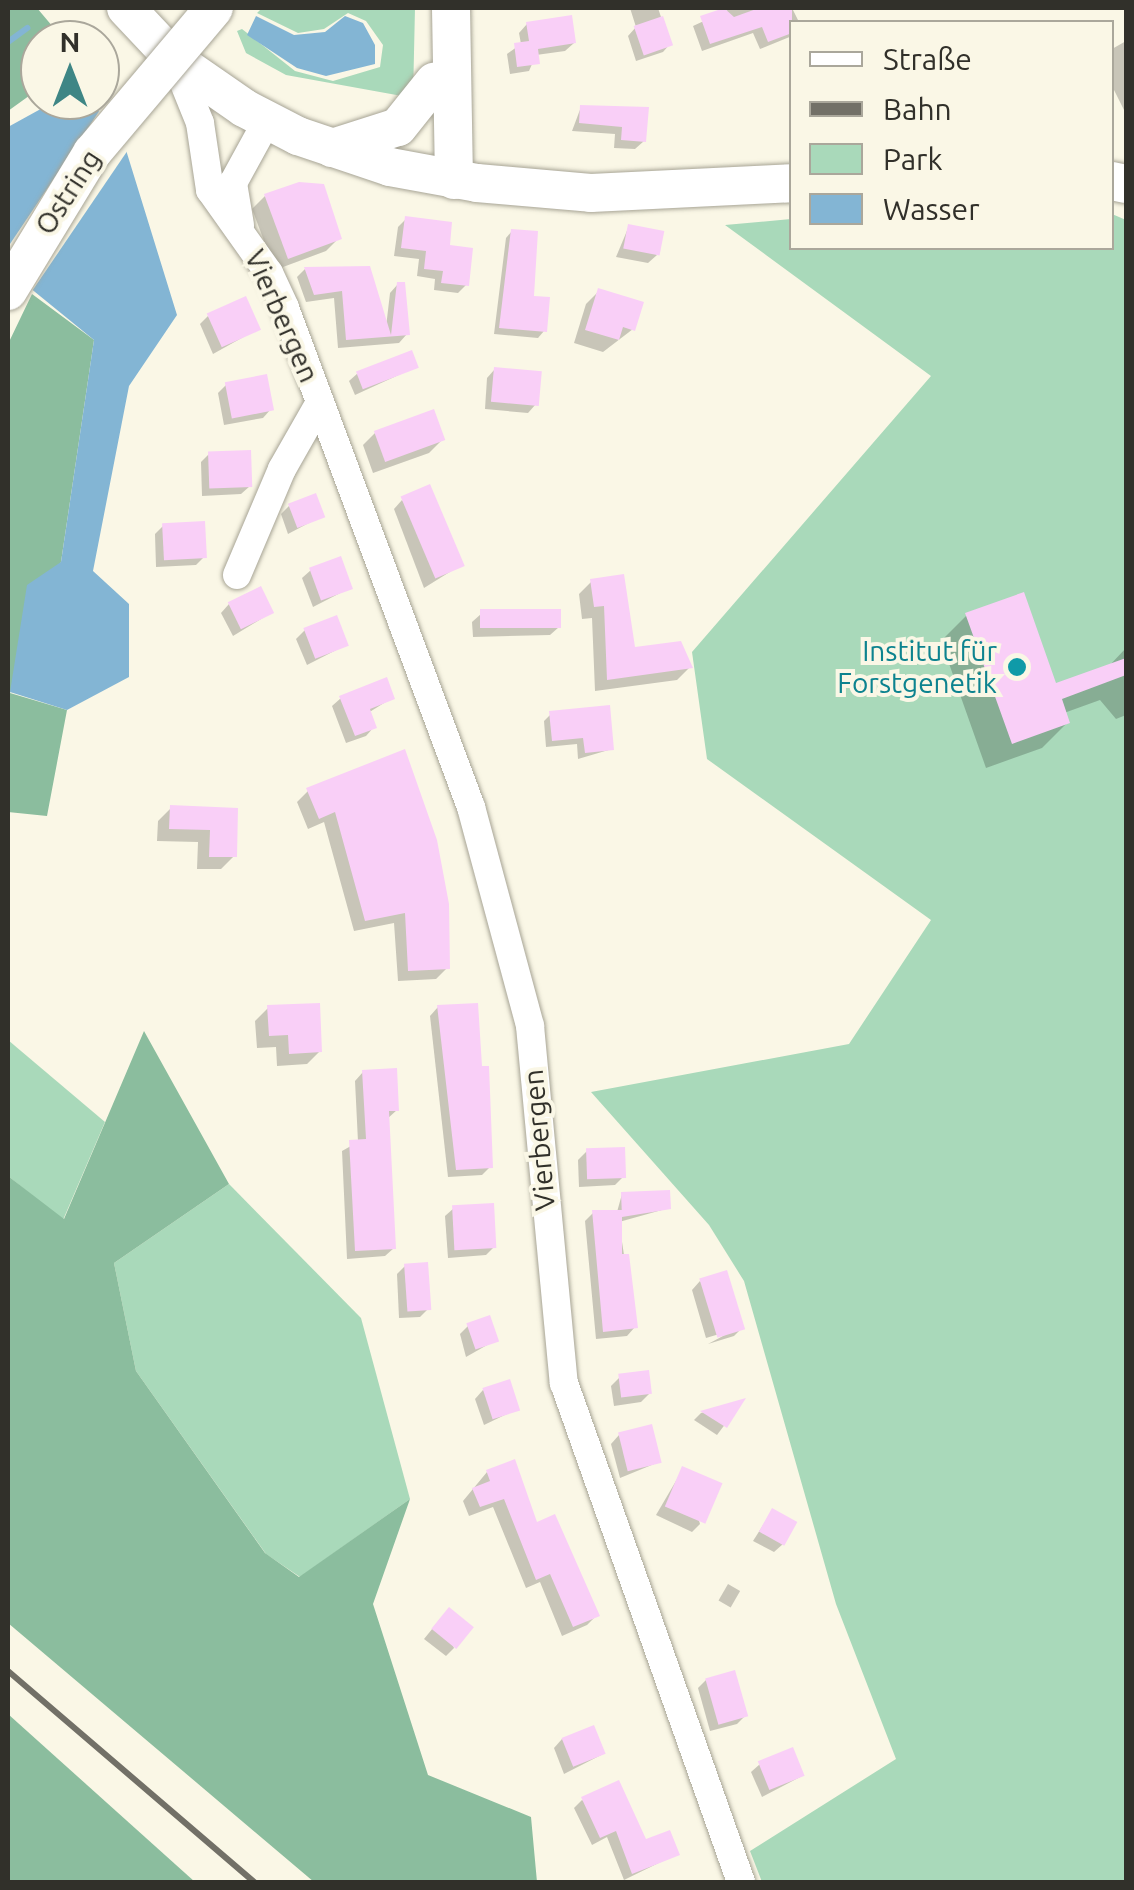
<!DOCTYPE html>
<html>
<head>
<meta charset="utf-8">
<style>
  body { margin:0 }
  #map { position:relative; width:1134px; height:1890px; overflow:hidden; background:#faf7e6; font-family:Ubuntu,sans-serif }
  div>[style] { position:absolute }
  .green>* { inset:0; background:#a9d9ba }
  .forest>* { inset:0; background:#8bbd9e }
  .water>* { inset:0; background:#83b5d4 }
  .pier>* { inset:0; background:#faf7e6 }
  .shadow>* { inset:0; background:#0003; transform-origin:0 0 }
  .stream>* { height:6px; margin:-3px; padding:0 3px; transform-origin:3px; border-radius:3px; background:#83b5d4 }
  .building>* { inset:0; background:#f9cff7; transform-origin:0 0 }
  .roads { filter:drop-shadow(0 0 2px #a7a495) drop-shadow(0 0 2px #a7a495) }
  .minor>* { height:28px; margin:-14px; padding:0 14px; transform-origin:14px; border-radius:14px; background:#fff }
  .major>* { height:38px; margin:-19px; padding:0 19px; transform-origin:19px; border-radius:19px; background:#fff }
  .rail>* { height:6px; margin:-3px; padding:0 3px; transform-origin:3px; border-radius:3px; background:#727067 }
  .bridges { filter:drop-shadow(0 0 2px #a7a495) drop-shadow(0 0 2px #a7a495) }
  .major-bridge>* { height:38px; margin:-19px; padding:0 19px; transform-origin:19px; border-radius:19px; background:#fff }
  .dots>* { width:28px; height:28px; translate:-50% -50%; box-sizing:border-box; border:5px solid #faf7e6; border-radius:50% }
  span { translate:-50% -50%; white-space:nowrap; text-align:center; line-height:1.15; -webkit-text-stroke:8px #faf7e6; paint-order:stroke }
  .street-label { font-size:28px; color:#31302a }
  .culture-label { font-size:28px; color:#0d838f }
  .right { translate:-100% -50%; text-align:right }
  .frame { position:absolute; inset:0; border:10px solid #31302a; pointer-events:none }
  .legend { position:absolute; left:789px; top:20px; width:325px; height:230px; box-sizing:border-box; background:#faf7e6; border:2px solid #aaa79b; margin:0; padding:12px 18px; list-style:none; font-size:30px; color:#31302a }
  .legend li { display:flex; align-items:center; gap:20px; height:50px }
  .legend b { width:50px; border:2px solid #aaa79b }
  .north { position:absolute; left:20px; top:20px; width:100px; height:100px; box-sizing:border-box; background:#faf7e6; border:2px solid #aaa79b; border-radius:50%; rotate:0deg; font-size:28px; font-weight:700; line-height:40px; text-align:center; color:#31302a }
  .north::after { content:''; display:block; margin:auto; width:35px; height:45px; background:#3e8685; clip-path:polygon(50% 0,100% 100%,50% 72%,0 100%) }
</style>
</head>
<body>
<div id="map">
  <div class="green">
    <div style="clip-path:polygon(262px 8px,415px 8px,413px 98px,286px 75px,246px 53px,237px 31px,242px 29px,295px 71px,333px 81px,380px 67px,383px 45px,366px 21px,348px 13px,324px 29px,298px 33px,257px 13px)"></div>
    <div style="clip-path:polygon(1112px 214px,1126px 220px,1126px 1882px,762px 1882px,750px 1851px,896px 1759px,836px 1604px,744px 1281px,709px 1225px,591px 1092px,849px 1044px,931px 920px,707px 759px,692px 652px,931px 376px,725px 225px,791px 219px,792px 248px,1112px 248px)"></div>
    <div style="clip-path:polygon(8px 1040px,105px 1122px,63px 1220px,8px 1176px)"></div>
    <div style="clip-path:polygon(229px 1184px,361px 1318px,410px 1499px,300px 1577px,266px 1554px,136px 1371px,114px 1263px)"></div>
  </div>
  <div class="forest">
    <div style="clip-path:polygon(8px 8px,37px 8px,64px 40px,40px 40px,40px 88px,8px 111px)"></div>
    <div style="clip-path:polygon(32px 294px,94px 340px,61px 562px,10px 693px,67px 710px,47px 816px,8px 812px,8px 344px)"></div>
    <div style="clip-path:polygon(144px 1031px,229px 1184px,114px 1263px,136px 1371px,265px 1553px,299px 1577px,410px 1499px,373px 1604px,428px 1775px,531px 1817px,537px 1882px,314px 1882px,8px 1623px,8px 1176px,64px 1219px)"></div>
    <div style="clip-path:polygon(8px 1714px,195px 1882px,8px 1882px)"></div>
  </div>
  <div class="water">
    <div style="clip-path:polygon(256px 16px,294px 35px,325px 32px,345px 16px,363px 23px,375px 45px,375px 64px,326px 76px,297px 68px,247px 35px)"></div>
    <div style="clip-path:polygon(57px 100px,91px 100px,126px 150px,177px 315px,129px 386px,93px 571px,129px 604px,129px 677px,67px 710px,10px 692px,27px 585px,61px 562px,94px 340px,8px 270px,8px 127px)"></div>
  </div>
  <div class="pier">
    <div style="clip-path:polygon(102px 107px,130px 147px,28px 297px,8px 277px,8px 247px)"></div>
  </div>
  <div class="shadow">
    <div style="clip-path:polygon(630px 8px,658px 8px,670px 44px,663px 52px,636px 61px,628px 36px,636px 27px)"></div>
    <div style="clip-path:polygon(732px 8px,792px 8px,799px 22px,792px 22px,792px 36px,760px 49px,753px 33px,702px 51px,693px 26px)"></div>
    <div style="clip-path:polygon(527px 24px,574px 43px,565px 51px,536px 55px,529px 71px,510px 74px,507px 54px,521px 44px,519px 33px)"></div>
    <div style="clip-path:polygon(1126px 41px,1126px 114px,1112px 86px,1112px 49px)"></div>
    <div style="clip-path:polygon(581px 107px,646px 109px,644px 141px,635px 149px,614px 148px,615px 134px,572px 131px)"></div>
    <div style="clip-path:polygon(265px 196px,339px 238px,326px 251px,275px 270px,252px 209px)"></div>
    <div style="clip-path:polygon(406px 219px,447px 247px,466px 285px,458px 293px,434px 290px,435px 279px,417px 276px,419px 259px,394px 256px,398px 227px)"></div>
    <div style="clip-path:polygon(629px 226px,657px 255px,648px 263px,616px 257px)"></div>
    <div style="clip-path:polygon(512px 231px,544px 331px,538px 338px,494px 334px,506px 238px)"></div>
    <div style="clip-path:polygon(369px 268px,386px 327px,390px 293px,398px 284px,407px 334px,399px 343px,338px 348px,334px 298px,306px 302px,297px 277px,305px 269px)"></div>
    <div style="clip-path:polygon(599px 291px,633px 329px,603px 352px,574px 343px,586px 304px)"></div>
    <div style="clip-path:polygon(208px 316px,258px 329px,213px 354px,200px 324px)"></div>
    <div style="clip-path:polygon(416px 367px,355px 395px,349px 381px,358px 373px)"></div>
    <div style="clip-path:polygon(495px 369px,536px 404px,528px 413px,485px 409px,487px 378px)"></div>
    <div style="clip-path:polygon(226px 385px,271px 409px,263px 418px,224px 425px,218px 393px)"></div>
    <div style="clip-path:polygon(376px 432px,442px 440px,429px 453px,373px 473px,363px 445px)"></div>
    <div style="clip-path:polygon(209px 454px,250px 486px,241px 494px,202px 496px,201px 462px)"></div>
    <div style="clip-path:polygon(402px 500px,461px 565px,424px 588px,394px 509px)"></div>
    <div style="clip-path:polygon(290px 505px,322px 516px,288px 534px,281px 514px)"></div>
    <div style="clip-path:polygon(164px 525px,204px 557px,196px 565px,156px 567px,155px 534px)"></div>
    <div style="clip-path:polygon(311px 570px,350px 588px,313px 607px,302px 578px)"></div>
    <div style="clip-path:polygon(592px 581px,633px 650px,690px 667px,677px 680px,595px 691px,592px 618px,582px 619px,579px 594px)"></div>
    <div style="clip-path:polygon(229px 604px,271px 613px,233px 636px,221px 613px)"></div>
    <div style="clip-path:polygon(481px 614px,559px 627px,550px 635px,473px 637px,472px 622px)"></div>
    <div style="clip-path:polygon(967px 615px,1054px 686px,1108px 667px,1126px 648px,1126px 715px,1116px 719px,1100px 700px,1064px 713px,1068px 722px,1042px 748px,986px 768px,941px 641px)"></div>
    <div style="clip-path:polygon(305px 630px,346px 645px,307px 665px,296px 639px)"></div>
    <div style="clip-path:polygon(341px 698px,392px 698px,368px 713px,374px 727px,366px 736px,346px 743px,332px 706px)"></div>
    <div style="clip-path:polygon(551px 714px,612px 749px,578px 759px,577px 744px,546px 747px,544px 721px)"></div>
    <div style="clip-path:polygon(404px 752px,447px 968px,436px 979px,398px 981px,394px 923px,354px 931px,324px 822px,308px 829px,297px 802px,308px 791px)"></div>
    <div style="clip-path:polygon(171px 808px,236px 810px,234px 856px,221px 869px,197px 869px,198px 842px,157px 841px,158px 821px)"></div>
    <div style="clip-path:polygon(438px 1007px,490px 1167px,482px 1175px,448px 1177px,430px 1016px)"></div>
    <div style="clip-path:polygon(268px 1008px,320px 1051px,307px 1064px,277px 1066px,276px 1047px,257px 1048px,255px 1021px)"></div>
    <div style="clip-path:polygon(363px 1072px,397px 1110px,387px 1119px,394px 1248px,385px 1256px,347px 1259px,342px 1151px,358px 1142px,355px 1081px)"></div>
    <div style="clip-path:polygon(587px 1151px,623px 1177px,615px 1185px,579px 1187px,578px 1160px)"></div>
    <div style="clip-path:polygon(622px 1194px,669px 1208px,619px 1222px,635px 1327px,627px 1336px,596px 1339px,585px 1221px,593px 1213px,617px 1212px)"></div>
    <div style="clip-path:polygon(454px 1208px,494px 1247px,486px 1255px,448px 1258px,445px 1216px)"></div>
    <div style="clip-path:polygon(405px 1266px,428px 1309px,420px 1317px,399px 1318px,397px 1274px)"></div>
    <div style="clip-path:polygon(700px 1281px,742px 1328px,734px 1336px,708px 1344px,736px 1329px,706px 1338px,692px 1290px)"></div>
    <div style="clip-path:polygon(468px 1326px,496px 1340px,466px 1357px,460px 1334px)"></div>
    <div style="clip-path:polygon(619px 1378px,650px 1393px,641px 1402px,614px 1406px,611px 1386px)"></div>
    <div style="clip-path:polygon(483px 1390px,517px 1409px,484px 1425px,475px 1399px)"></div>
    <div style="clip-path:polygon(741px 1403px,717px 1435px,694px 1420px,701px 1413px)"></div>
    <div style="clip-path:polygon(619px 1435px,659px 1462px,620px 1478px,611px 1444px)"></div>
    <div style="clip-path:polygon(683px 1469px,700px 1524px,692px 1532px,656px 1515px)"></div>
    <div style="clip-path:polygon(487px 1472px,536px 1525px,597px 1615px,587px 1625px,562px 1636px,540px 1582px,526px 1588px,493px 1507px,469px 1516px,463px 1501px)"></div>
    <div style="clip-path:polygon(772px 1511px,783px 1544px,774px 1552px,753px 1541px)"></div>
    <div style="left:728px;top:1584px;width:14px;height:19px;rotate:30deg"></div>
    <div style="clip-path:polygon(441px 1618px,454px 1648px,446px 1656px,424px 1639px)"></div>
    <div style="clip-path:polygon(706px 1680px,745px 1716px,737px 1724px,710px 1731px,698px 1688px)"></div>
    <div style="clip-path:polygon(562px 1739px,603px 1754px,564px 1774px,554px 1748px)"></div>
    <div style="clip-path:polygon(760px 1764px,802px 1776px,762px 1797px,751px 1772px)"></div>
    <div style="clip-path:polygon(582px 1800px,645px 1843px,677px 1854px,624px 1880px,607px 1837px,592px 1845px,574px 1808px)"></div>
  </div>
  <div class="stream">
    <div style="left:8px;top:42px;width:24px;rotate:-36deg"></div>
  </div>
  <div class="building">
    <div style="clip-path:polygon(724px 8px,734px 17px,759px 8px,792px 8px,792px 33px,768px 42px,762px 27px,710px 44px,700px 16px)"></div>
    <div style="clip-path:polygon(572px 15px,576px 43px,538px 49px,540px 64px,517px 67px,514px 43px,529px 41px,526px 22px)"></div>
    <div style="left:663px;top:16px;width:31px;height:31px;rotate:71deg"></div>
    <div style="clip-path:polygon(580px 105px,649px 107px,646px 142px,621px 140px,622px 127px,579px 123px)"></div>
    <div style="clip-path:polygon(299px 182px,324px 184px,342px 239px,288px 259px,264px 194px)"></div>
    <div style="clip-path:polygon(405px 216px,452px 222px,450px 245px,473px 248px,469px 286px,441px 283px,443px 271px,424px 269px,426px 251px,401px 248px)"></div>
    <div style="left:628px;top:224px;width:37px;height:25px;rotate:11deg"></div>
    <div style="clip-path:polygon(511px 229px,538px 231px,534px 296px,550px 297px,547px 332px,499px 328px)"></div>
    <div style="clip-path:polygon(370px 266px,391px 335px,397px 282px,405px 282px,410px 335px,346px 340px,342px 291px,314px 295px,304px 267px)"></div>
    <div style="clip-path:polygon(598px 288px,644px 302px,635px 331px,623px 327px,619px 340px,585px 330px)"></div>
    <div style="left:246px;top:296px;width:37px;height:43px;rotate:66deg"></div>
    <div style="left:412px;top:350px;width:19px;height:60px;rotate:69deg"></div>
    <div style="left:494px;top:367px;width:48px;height:35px;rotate:5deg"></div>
    <div style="left:267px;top:374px;width:37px;height:43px;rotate:79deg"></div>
    <div style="left:434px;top:409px;width:33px;height:64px;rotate:70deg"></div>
    <div style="left:251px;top:450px;width:37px;height:43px;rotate:88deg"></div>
    <div style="left:430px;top:484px;width:89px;height:32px;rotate:67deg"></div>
    <div style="left:316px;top:493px;width:26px;height:30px;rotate:69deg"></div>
    <div style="left:205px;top:521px;width:37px;height:43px;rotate:87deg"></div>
    <div style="left:341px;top:556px;width:35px;height:34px;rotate:70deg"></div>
    <div style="clip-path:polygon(624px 574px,635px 647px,681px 641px,693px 668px,607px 680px,604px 606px,594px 607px,590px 579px)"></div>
    <div style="left:261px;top:586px;width:30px;height:37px;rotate:64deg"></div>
    <div style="clip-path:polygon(1024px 592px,1056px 683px,1126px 658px,1126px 675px,1062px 699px,1070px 723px,1012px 744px,965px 613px)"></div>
    <div style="left:561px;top:609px;width:19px;height:81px;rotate:90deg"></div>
    <div style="left:337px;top:615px;width:33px;height:36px;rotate:69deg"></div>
    <div style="clip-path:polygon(387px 677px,395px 699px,370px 709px,377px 728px,355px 736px,339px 696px)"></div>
    <div style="clip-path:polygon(610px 705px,614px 750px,585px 753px,583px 738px,552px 741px,549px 711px)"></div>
    <div style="clip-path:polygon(405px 749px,437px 840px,449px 904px,450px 969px,408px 971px,405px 913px,365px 921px,335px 812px,319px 819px,306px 788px)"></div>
    <div style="clip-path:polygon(170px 805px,238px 808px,237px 857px,209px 857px,210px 830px,169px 829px)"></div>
    <div style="clip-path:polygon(320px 1003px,322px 1052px,289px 1054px,288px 1035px,269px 1036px,267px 1005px)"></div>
    <div style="clip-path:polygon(478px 1003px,482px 1066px,489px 1066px,493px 1168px,456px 1170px,437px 1005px)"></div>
    <div style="clip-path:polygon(397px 1068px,399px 1111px,389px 1111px,396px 1249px,355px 1251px,349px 1140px,366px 1139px,362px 1070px)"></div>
    <div style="left:625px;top:1147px;width:31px;height:39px;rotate:88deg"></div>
    <div style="clip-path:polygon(670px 1190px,671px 1209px,622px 1217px,621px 1192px)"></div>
    <div style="left:494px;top:1203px;width:45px;height:42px;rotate:87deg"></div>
    <div style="clip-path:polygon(592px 1210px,622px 1210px,622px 1254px,629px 1254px,638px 1328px,603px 1332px)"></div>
    <div style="left:428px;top:1262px;width:48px;height:24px;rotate:86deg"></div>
    <div style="left:727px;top:1270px;width:62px;height:29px;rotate:73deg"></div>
    <div style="left:490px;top:1315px;width:28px;height:25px;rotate:71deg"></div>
    <div style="left:649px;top:1370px;width:24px;height:31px;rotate:83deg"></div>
    <div style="left:510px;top:1379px;width:33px;height:29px;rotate:72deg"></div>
    <div style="clip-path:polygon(746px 1398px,727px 1428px,700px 1411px)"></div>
    <div style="left:652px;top:1424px;width:40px;height:35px;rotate:76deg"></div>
    <div style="clip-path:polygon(515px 1459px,537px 1522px,555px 1514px,600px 1616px,573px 1627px,550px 1574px,536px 1580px,504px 1499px,480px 1507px,472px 1488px,490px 1481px,486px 1470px)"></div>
    <div style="left:682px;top:1466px;width:44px;height:44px;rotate:23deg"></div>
    <div style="left:772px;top:1508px;width:29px;height:27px;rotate:29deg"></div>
    <div style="left:449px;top:1607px;width:32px;height:28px;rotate:39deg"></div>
    <div style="left:735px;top:1670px;width:48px;height:31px;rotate:74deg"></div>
    <div style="left:594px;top:1725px;width:31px;height:35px;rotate:68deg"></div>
    <div style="left:793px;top:1747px;width:31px;height:38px;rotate:68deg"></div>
    <div style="clip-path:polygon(619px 1780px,646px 1839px,670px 1830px,680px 1855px,632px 1874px,616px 1831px,600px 1838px,581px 1797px)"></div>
  </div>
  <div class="roads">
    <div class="minor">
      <div style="left:175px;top:61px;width:67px;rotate:68deg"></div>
      <div style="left:200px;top:123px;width:68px;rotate:81.5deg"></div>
      <div style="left:210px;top:190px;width:102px;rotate:54.6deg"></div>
      <div style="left:269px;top:273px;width:38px;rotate:65deg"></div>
      <div style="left:285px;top:308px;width:533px;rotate:69.56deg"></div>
      <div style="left:471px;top:807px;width:227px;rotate:74.9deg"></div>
      <div style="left:530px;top:1026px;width:359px;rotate:84.6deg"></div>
      <div style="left:564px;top:1383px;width:529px;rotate:70.47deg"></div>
      <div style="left:240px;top:225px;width:43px;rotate:-99.5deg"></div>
      <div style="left:233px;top:183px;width:71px;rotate:-61.3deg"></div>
      <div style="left:237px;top:575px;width:115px;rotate:-67deg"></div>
      <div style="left:282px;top:469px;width:77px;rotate:-60.4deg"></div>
    </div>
    <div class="major">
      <div style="left:126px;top:8px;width:71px;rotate:46.7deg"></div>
      <div style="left:175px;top:60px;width:84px;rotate:34.8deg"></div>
      <div style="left:244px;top:108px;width:61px;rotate:27.4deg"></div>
      <div style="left:298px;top:136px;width:97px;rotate:18.6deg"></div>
      <div style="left:390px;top:167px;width:88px;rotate:10.4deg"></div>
      <div style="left:477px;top:183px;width:114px;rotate:5deg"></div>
      <div style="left:591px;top:193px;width:201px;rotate:-2.8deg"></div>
      <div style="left:451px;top:8px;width:172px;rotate:89deg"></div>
      <div style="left:332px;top:148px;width:69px;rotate:-17.7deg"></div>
      <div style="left:398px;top:127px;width:58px;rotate:-51.3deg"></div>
      <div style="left:1112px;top:181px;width:14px;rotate:12deg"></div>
    </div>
  </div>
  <div class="rail">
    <div style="left:8px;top:1671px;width:324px;rotate:40.6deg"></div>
  </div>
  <div class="bridges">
    <div class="major-bridge">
      <div style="left:8px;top:291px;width:162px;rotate:-58.7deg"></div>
      <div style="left:92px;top:153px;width:189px;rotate:-49.9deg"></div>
    </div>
  </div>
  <div class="dots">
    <div style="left:1017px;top:667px;background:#0f9aa8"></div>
  </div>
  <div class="street-label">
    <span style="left:68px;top:192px;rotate:-57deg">Ostring</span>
    <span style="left:282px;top:316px;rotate:66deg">Vierbergen</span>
    <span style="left:539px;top:1140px;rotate:-95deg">Vierbergen</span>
  </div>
  <div class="culture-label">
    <span class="right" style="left:997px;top:667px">Institut für<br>Forstgenetik</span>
  </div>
  <div class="frame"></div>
  <ul class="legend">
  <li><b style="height:12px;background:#fff"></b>Straße</li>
  <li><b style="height:12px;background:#727067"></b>Bahn</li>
  <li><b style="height:28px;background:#a9d9ba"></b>Park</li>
  <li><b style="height:28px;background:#83b5d4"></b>Wasser</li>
  </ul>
  <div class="north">N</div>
</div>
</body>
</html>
